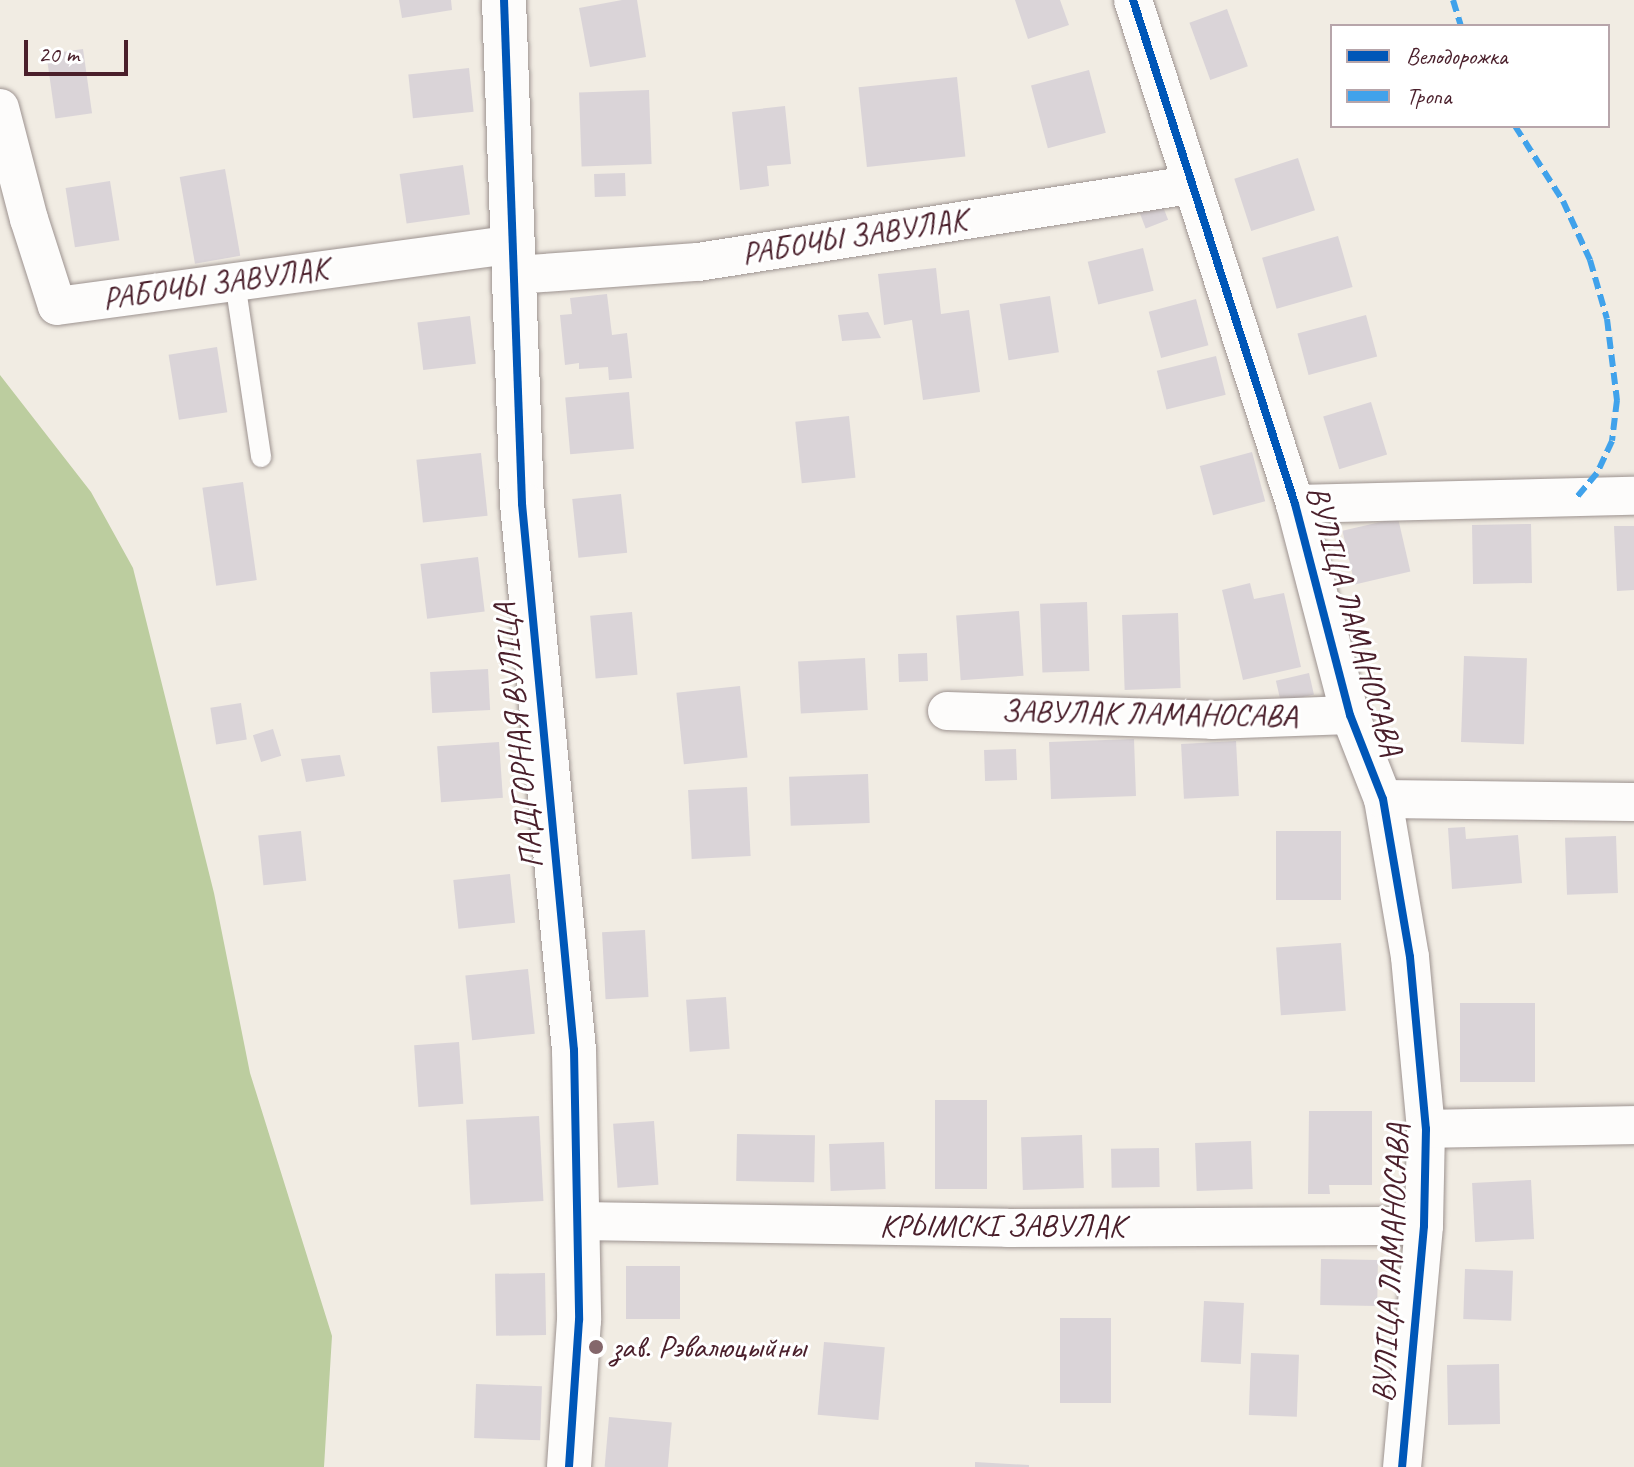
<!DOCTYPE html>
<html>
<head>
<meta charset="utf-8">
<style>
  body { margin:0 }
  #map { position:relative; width:1634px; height:1467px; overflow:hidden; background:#f1ece3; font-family:Caveat,sans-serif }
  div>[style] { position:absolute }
  .forest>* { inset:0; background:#bccd9f }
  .building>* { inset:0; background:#dad4d8; transform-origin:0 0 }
  .roads { filter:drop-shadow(0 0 2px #9d9390) drop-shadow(0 0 2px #9d9390) }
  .lane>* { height:20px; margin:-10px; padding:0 10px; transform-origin:10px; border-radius:10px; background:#fdfcfb }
  .street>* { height:38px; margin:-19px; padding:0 19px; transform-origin:19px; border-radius:19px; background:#fdfcfb }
  .secondary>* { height:44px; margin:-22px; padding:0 22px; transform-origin:22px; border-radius:22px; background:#fdfcfb }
  .quiet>* { height:6px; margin-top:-3px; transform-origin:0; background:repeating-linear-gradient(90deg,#40a2eb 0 12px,transparent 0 18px) }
  .cycleway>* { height:8px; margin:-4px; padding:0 4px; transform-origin:4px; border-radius:4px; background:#0057b8 }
  .dots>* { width:22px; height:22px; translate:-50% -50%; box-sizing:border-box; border:4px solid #fff; border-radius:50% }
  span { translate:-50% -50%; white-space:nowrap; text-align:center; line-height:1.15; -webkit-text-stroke:6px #fff; paint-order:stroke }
  .street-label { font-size:32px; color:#4a1f2b }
  .poi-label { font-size:32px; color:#4a1f2b }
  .left { translate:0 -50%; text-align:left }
  .legend { position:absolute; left:1330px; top:24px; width:280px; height:104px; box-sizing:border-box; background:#fff; border:2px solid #b7a5aa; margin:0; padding:10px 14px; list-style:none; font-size:24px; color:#4a1f2b }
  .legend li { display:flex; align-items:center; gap:16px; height:40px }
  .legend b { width:40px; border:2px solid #b7a5aa }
  .scale { position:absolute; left:24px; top:40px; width:104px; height:36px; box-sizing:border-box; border:4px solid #4a1f2b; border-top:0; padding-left:10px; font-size:24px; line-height:28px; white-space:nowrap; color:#4a1f2b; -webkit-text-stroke:6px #fff; paint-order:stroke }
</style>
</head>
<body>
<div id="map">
  <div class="forest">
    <div style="clip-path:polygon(0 375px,91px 492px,133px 568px,214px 893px,250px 1073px,332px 1336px,324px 1467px,0 1467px)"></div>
  </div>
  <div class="building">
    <div style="clip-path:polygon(399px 0,451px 0,452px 10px,402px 18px)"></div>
    <div style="clip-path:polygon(622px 0,637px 0,646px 57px,590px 67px,579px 8px)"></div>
    <div style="clip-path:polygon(1015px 0,1060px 0,1069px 25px,1028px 39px)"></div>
    <div style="left:1227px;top:9px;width:61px;height:40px;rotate:70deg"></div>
    <div style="left:83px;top:49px;width:65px;height:37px;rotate:82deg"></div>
    <div style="left:469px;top:68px;width:44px;height:61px;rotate:84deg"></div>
    <div style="left:1089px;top:70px;width:65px;height:60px;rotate:75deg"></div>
    <div style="left:957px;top:77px;width:80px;height:99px;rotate:84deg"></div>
    <div style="left:649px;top:90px;width:74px;height:70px;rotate:88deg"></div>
    <div style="clip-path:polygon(785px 106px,791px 164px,767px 166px,769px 186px,740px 190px,732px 112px)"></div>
    <div style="left:1298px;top:158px;width:55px;height:67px;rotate:72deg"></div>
    <div style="left:463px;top:165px;width:50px;height:64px;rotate:82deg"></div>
    <div style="left:225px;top:169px;width:88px;height:46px;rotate:80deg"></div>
    <div style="left:625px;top:173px;width:23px;height:31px;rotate:88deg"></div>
    <div style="left:110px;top:181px;width:60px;height:45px;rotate:81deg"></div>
    <div style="left:1162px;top:204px;width:17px;height:24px;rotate:69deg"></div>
    <div style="left:1338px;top:236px;width:53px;height:79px;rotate:74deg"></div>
    <div style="left:1143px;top:248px;width:44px;height:57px;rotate:76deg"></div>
    <div style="clip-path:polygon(936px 268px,941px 314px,969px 310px,980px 392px,923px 400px,912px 320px,884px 325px,878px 274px)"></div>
    <div style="clip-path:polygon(607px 294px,612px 335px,627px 333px,632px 378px,609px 380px,608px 367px,579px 369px,579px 363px,565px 365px,560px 315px,572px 314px,570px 298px)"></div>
    <div style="left:1050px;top:296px;width:57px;height:51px;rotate:81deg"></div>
    <div style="left:1196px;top:299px;width:48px;height:49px;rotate:75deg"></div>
    <div style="clip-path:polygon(868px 312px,881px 338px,842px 341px,838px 315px)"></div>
    <div style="left:1366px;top:315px;width:43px;height:71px;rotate:75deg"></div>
    <div style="left:470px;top:316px;width:48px;height:53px;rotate:83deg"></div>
    <div style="left:217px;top:347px;width:66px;height:49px;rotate:81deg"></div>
    <div style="left:1216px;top:356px;width:40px;height:61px;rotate:76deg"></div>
    <div style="left:629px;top:392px;width:57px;height:64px;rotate:85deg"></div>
    <div style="left:1371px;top:402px;width:55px;height:50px;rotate:73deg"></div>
    <div style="left:849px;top:416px;width:62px;height:54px;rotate:84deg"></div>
    <div style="left:1252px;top:452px;width:51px;height:54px;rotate:75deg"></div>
    <div style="left:481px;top:453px;width:63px;height:65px;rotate:84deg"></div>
    <div style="left:243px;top:482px;width:99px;height:41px;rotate:82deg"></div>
    <div style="left:621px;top:494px;width:59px;height:49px;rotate:84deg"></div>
    <div style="left:1398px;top:518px;width:55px;height:57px;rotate:77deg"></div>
    <div style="left:1531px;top:524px;width:59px;height:59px;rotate:89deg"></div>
    <div style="clip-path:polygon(1614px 526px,1634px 526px,1634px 590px,1617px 591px)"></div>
    <div style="left:478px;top:557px;width:55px;height:58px;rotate:83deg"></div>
    <div style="clip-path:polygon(1250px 583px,1254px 599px,1284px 593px,1301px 667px,1243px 680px,1222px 590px)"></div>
    <div style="left:1087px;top:602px;width:69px;height:47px;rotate:88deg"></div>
    <div style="left:1019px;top:611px;width:65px;height:63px;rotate:86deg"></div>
    <div style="left:632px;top:612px;width:63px;height:42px;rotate:85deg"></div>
    <div style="left:1178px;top:613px;width:75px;height:56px;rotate:88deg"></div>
    <div style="left:927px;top:653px;width:28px;height:29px;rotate:88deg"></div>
    <div style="left:1464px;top:656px;width:63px;height:86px;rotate:2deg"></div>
    <div style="left:865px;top:658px;width:52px;height:67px;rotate:87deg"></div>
    <div style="left:488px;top:669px;width:41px;height:58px;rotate:87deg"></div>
    <div style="left:1309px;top:673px;width:22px;height:34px;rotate:77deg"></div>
    <div style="left:740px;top:686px;width:72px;height:64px;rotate:84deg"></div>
    <div style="left:241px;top:703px;width:37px;height:31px;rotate:81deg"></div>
    <div style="left:273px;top:729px;width:28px;height:21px;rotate:73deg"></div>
    <div style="left:1134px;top:739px;width:57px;height:85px;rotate:88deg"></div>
    <div style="left:1236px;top:741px;width:55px;height:55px;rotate:87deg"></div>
    <div style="left:499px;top:742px;width:56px;height:62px;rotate:86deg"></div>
    <div style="left:1016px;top:749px;width:31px;height:32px;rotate:88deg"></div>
    <div style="clip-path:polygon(340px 755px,345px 776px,306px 782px,301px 759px)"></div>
    <div style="left:868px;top:774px;width:49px;height:79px;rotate:88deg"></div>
    <div style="left:747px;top:787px;width:69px;height:59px;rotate:87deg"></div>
    <div style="clip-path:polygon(1465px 827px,1466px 839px,1518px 835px,1522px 883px,1452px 889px,1448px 828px)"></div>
    <div style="left:301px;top:831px;width:50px;height:43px;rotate:84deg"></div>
    <div style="left:1276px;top:831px;width:65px;height:69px"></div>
    <div style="left:1616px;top:836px;width:57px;height:51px;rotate:88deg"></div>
    <div style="left:510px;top:874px;width:49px;height:57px;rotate:84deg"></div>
    <div style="left:645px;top:930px;width:67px;height:43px;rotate:87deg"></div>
    <div style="left:1341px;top:943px;width:68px;height:65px;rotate:86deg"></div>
    <div style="left:528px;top:969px;width:65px;height:63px;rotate:84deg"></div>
    <div style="left:726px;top:997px;width:52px;height:40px;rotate:86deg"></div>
    <div style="left:1460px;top:1003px;width:75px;height:79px"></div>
    <div style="left:459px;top:1042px;width:62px;height:45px;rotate:86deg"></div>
    <div style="left:935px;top:1100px;width:52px;height:89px"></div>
    <div style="clip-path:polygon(1309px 1111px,1372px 1111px,1372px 1185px,1329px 1185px,1330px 1194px,1308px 1194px)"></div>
    <div style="left:539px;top:1116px;width:85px;height:73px;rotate:87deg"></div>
    <div style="left:654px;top:1121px;width:64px;height:41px;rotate:86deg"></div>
    <div style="left:737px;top:1134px;width:78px;height:47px;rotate:1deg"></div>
    <div style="left:1082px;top:1135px;width:53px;height:61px;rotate:88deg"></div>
    <div style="left:1251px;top:1141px;width:48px;height:56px;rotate:88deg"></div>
    <div style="left:884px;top:1142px;width:47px;height:55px;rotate:88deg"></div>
    <div style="left:1159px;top:1148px;width:39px;height:48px;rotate:89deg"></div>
    <div style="left:1531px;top:1180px;width:59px;height:59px;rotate:87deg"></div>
    <div style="left:1321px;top:1259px;width:57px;height:46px;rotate:1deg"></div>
    <div style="left:626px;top:1266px;width:54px;height:53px"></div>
    <div style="left:1465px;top:1269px;width:48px;height:50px;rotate:2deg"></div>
    <div style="left:545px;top:1273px;width:62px;height:50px;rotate:89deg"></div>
    <div style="left:1204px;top:1301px;width:40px;height:61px;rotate:3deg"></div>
    <div style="left:1060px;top:1318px;width:51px;height:85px"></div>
    <div style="left:824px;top:1342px;width:61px;height:73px;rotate:5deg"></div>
    <div style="left:1251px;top:1353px;width:48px;height:62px;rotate:2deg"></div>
    <div style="left:1499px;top:1364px;width:60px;height:52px;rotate:89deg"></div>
    <div style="left:476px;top:1384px;width:66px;height:54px;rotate:2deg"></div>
    <div style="left:609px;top:1417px;width:63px;height:50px;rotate:5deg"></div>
    <div style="clip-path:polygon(975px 1462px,1029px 1465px,1029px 1467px,975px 1467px)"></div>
  </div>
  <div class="roads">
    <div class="lane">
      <div style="left:235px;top:282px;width:177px;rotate:81.5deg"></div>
    </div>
    <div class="street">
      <div style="left:1133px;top:0;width:529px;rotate:72.18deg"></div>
      <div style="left:1295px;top:504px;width:218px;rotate:75.4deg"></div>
      <div style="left:1350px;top:715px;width:90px;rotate:68.6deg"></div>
      <div style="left:1383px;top:799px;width:160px;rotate:80.3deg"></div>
      <div style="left:1410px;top:957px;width:173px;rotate:84.7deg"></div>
      <div style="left:1426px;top:1129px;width:97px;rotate:91.2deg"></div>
      <div style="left:1424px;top:1226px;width:242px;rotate:95.2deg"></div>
      <div style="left:0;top:108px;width:115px;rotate:75.4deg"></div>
      <div style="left:29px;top:219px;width:91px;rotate:72.2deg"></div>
      <div style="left:57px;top:306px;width:462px;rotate:-7.7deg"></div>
      <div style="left:515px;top:275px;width:183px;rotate:-4.1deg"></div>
      <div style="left:698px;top:262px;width:499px;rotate:-8.9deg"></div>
      <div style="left:1295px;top:504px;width:339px;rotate:-1.4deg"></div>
      <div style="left:947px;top:711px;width:265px;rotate:1.9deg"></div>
      <div style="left:1212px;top:720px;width:138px;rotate:-2.1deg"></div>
      <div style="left:1383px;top:799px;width:251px;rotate:0.7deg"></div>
      <div style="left:1426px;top:1129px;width:208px;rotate:-1.1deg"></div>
      <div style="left:579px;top:1221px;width:428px;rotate:0.9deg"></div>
      <div style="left:1007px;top:1228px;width:417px;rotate:-0.3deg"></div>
    </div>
    <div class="secondary">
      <div style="left:504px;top:0;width:504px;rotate:87.95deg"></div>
      <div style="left:522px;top:504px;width:548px;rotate:84.56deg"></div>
      <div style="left:574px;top:1050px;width:270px;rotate:88.9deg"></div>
      <div style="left:579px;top:1320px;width:147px;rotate:93.9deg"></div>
    </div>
  </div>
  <div class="quiet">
    <div style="left:1453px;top:0;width:27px;rotate:73deg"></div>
    <div style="left:1515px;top:126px;width:89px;rotate:57.4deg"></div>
    <div style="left:1563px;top:201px;width:65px;rotate:65.4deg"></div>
    <div style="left:1590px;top:260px;width:61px;rotate:73.9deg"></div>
    <div style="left:1607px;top:319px;width:82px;rotate:83deg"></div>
    <div style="left:1617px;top:400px;width:41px;rotate:97deg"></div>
    <div style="left:1612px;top:441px;width:35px;rotate:115deg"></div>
    <div style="left:1597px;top:473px;width:35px;rotate:130deg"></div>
  </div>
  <div class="cycleway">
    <div style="left:504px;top:0;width:504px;rotate:87.95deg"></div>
    <div style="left:522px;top:504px;width:548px;rotate:84.56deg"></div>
    <div style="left:574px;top:1050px;width:270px;rotate:88.9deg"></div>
    <div style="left:579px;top:1320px;width:147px;rotate:93.9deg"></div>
    <div style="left:1133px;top:0;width:529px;rotate:72.18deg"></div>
    <div style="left:1295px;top:504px;width:218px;rotate:75.4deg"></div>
    <div style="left:1350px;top:715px;width:90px;rotate:68.6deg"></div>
    <div style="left:1383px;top:799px;width:160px;rotate:80.3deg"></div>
    <div style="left:1410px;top:957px;width:173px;rotate:84.7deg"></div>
    <div style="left:1426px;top:1129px;width:97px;rotate:91.2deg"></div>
    <div style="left:1424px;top:1226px;width:242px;rotate:95.2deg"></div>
  </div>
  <div class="dots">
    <div style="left:596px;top:1347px;background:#84676b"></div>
  </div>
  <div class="street-label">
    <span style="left:854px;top:237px;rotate:-9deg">РАБОЧЫ ЗАВУЛАК</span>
    <span style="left:215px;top:284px;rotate:-8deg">РАБОЧЫ ЗАВУЛАК</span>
    <span style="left:1354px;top:621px;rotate:74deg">ВУЛІЦА ЛАМАНОСАВА</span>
    <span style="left:1149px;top:714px;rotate:1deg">ЗАВУЛАК ЛАМАНОСАВА</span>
    <span style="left:519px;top:736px;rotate:-96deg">ПАДГОРНАЯ ВУЛІЦА</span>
    <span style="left:1002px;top:1226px">КРЫМСКІ ЗАВУЛАК</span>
    <span style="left:1391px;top:1263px;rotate:-87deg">ВУЛІЦА ЛАМАНОСАВА</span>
  </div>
  <div class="poi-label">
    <span class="left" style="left:612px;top:1347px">зав. Рэвалюцыйны</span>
  </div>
  <ul class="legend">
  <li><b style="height:10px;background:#0057b8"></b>Велодорожка</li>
  <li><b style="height:10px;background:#40a2eb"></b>Тропа</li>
  </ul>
  <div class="scale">20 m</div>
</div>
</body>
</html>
